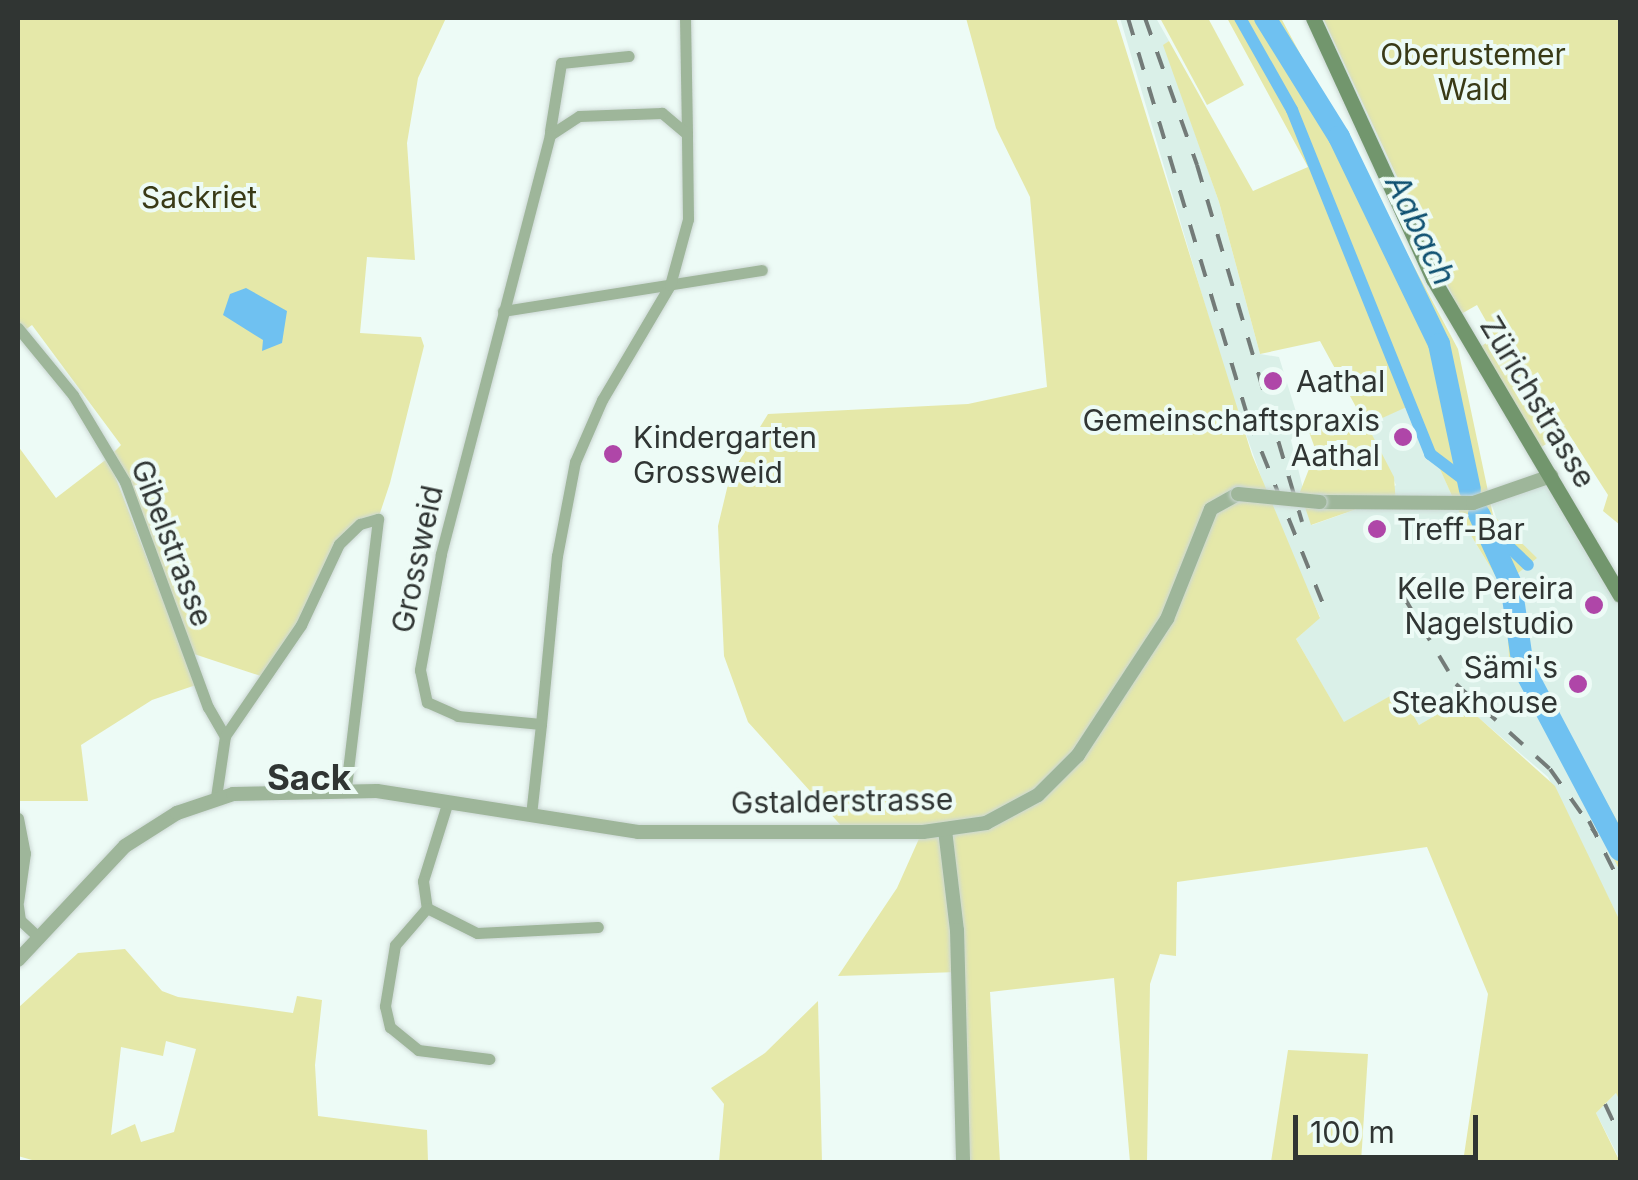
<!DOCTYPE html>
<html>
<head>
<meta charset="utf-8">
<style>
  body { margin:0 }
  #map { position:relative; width:1638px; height:1180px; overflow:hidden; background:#edfbf6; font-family:Inter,sans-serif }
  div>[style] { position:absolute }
  .built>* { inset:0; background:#daf0e8 }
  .green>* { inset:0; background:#e5e8a9 }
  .water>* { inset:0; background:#6fc1f1 }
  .canal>* { height:12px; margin:-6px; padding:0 6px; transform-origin:6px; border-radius:6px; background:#6fc1f1 }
  .river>* { height:22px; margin:-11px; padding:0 11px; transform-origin:11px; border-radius:11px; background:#6fc1f1 }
  .roads { filter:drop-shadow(0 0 2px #cbd7d3) drop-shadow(0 0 2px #cbd7d3) }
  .minor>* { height:11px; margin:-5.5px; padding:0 5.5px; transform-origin:5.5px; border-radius:5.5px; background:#9eb69a }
  .tertiary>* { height:14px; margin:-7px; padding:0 7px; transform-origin:7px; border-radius:7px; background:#9eb69a }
  .secondary>* { height:15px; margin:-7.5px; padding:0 7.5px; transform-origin:7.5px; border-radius:7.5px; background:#72966d }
  .rail>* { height:4px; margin-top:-2px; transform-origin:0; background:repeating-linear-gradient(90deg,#737b78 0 18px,transparent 0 36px) }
  .bridges { filter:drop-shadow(0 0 2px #cbd7d3) drop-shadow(0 0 2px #cbd7d3) }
  .tertiary-bridge>* { height:14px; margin:-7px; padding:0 7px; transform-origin:7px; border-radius:7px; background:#9eb69a }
  .dots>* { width:28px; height:28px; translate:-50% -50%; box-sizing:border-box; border:5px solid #edfbf6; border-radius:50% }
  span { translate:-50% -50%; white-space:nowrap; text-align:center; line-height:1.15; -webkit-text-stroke:8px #edfbf6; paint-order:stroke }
  .park-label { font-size:30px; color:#393a16 }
  .poi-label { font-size:30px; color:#303533 }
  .left { translate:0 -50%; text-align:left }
  .right { translate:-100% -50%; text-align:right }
  .street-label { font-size:30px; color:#303533 }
  .water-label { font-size:32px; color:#0f5171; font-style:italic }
  .quarter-label { font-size:35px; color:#303533; font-weight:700 }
  .frame { position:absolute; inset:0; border:20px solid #303533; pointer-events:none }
  .scale { position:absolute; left:1293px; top:1115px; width:185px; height:45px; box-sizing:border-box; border:5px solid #303533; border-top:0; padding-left:12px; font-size:30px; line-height:35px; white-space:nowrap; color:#303533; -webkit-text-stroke:8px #edfbf6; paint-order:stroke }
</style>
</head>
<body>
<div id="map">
  <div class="built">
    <div style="clip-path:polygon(1120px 18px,1156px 18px,1169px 41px,1164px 45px,1219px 202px,1260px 354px,1279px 357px,1301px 428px,1291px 440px,1312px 525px,1368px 505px,1396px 485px,1367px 425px,1411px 404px,1467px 529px,1505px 591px,1509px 659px,1620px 871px,1620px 921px,1548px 777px,1460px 702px,1419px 725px,1398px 692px,1344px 723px,1296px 639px,1320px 617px,1278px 525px,1229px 386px)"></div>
    <div style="clip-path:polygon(1551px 476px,1620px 595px,1620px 826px,1531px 665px,1524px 597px,1490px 500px)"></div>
    <div style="clip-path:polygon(1617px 1092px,1620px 1101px,1620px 1160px,1596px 1113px)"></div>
  </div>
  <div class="green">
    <div style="clip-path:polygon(18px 18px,446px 18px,418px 78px,407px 143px,415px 260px,367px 257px,360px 333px,421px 337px,424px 346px,390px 483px,378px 519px,345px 536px,267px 678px,191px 653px,114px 452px,121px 445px,32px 325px,18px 335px)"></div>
    <div style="clip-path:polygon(966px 18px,1116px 18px,1252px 455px,1320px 618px,1296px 639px,1344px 722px,1399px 691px,1419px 725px,1460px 701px,1555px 786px,1620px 921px,1620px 1101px,1616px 1093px,1596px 1113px,1620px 1162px,1463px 1162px,1488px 994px,1427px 847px,1177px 882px,1176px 956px,1160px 954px,1150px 984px,1147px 1162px,1130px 1162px,1114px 978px,990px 992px,1000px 1162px,963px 1162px,958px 972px,838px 976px,897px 888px,922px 832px,845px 830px,748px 722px,724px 656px,718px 526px,730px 476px,768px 414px,968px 404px,1047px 387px,1030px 197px,996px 128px)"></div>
    <div style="clip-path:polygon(1160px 18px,1208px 18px,1244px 85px,1207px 105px)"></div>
    <div style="clip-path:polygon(1227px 18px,1281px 18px,1458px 349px,1493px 515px,1537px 558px,1517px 574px,1531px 665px,1620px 826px,1620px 871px,1509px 659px,1505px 591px,1467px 529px,1411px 405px,1367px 425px,1394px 477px,1396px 505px,1368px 505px,1311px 525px,1300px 492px,1316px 451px,1309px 432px,1362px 418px,1320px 341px,1260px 354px,1219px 202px,1163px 45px,1169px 41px,1253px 191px,1308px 167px)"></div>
    <div style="clip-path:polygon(1323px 18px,1620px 18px,1620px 525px,1603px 511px,1608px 495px,1567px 431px,1535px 451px,1474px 351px,1495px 337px,1477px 305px,1461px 314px)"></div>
    <div style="clip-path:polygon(18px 446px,56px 498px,108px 458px,196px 685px,152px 700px,81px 745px,88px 801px,18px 801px)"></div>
    <div style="clip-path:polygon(evenodd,125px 949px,162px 991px,178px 997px,293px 1013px,297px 996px,322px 1000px,315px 1065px,318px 1116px,427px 1130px,428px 1162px,39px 1162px,18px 1156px,18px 1008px,78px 953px,125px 949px,166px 1041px,196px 1049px,174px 1132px,141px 1142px,135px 1124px,111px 1135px,121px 1047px,163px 1056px,166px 1041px)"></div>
    <div style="clip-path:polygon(818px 1001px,822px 1162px,719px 1162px,724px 1104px,711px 1088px,765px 1053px)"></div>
    <div style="clip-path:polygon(1288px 1050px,1368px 1054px,1361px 1162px,1271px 1162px)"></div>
  </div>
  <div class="water">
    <div style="clip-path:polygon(246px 288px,287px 311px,282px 343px,262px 351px,263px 340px,223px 315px,230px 294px)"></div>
  </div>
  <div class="canal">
    <div style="left:1240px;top:18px;width:106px;rotate:60.5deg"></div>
    <div style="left:1292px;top:110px;width:371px;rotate:68.1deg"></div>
    <div style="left:1430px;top:454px;width:46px;rotate:37.1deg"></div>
    <div style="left:1483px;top:522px;width:62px;rotate:43.7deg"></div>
  </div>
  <div class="river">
    <div style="left:1265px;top:18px;width:140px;rotate:58.1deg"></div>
    <div style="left:1339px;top:137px;width:230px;rotate:64.2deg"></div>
    <div style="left:1439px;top:344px;width:149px;rotate:78deg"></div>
    <div style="left:1479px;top:514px;width:77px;rotate:65.4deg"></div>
    <div style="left:1511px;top:584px;width:84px;rotate:81.8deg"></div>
    <div style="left:1523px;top:667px;width:207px;rotate:62.1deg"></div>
  </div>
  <div class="roads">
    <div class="minor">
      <div style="left:685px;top:18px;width:116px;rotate:89deg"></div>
      <div style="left:550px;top:131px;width:69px;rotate:-80.8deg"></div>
      <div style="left:561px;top:63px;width:68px;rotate:-5.9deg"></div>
      <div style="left:503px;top:311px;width:262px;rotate:-9deg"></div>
      <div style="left:18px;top:328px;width:87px;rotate:50.6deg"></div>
      <div style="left:73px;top:395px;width:101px;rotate:59.1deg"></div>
      <div style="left:125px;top:482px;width:240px;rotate:69.8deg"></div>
      <div style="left:208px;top:707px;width:34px;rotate:60deg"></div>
      <div style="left:225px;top:736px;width:62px;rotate:98.4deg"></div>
      <div style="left:225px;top:736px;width:135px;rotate:-55.6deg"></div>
      <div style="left:301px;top:625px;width:89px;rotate:-64.9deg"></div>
      <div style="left:339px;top:544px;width:29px;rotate:-44deg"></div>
      <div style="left:360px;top:524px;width:19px;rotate:-16deg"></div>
      <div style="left:378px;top:519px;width:272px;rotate:96.8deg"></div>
      <div style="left:448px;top:801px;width:84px;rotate:107.4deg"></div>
      <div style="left:423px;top:881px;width:27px;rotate:82deg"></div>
      <div style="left:427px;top:908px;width:56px;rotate:26.6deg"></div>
      <div style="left:477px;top:933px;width:121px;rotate:-2.8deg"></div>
      <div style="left:531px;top:815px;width:92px;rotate:-83.7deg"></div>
      <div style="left:541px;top:724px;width:169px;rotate:-84.6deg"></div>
      <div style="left:557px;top:556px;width:96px;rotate:-79.2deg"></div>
      <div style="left:575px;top:462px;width:68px;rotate:-66.5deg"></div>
      <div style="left:602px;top:400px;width:134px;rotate:-59.4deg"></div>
      <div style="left:670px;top:285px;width:68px;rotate:-74.7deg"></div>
      <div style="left:688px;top:219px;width:85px;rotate:-90.7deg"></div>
      <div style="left:687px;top:134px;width:33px;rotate:-140deg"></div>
      <div style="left:662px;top:113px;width:83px;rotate:177.9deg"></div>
      <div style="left:579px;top:116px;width:35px;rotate:147deg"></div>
      <div style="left:550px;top:135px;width:433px;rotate:104.6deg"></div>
      <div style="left:441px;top:554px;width:118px;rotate:100.3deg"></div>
      <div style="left:420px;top:670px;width:33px;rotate:78deg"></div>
      <div style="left:427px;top:702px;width:34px;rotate:24deg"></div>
      <div style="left:458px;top:716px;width:83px;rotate:5.5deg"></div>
      <div style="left:18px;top:818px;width:36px;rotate:79deg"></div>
      <div style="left:25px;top:853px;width:49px;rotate:98.1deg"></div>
      <div style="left:18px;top:906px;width:14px;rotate:82deg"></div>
      <div style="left:20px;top:920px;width:26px;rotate:43deg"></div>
      <div style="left:427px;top:908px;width:49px;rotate:130.9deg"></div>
      <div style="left:395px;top:945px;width:62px;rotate:99.3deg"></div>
      <div style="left:385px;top:1006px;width:22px;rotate:77deg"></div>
      <div style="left:390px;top:1027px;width:36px;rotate:39deg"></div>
      <div style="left:418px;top:1050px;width:72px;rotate:7.2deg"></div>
    </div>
    <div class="tertiary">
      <div style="left:1320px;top:502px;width:153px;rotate:0.4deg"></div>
      <div style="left:1473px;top:503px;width:83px;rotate:-19.1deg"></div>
      <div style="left:945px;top:830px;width:101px;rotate:83.2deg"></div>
      <div style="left:957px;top:930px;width:232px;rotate:88.5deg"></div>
      <div style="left:18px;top:960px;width:156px;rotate:-46.8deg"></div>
      <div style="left:125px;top:846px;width:62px;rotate:-32.4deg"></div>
      <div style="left:177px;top:813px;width:59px;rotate:-18.7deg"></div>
      <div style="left:233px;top:794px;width:144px;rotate:-1.2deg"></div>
      <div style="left:377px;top:791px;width:264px;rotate:8.9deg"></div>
      <div style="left:638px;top:832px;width:285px"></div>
      <div style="left:923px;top:832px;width:64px;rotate:-8.1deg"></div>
      <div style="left:986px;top:823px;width:59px;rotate:-28.3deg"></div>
      <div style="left:1038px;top:795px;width:57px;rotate:-45deg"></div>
      <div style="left:1078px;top:755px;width:163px;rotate:-56.8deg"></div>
      <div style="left:1167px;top:619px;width:118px;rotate:-68.2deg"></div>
      <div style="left:1211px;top:509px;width:31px;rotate:-29deg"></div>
    </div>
    <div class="secondary">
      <div style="left:1313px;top:18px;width:287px;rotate:65.3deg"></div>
      <div style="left:1433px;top:279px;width:367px;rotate:59.4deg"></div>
    </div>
  </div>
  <div class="rail">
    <div style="left:1128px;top:18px;width:418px;rotate:73.3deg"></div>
    <div style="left:1248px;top:418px;width:211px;rotate:68deg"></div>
    <div style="left:1145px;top:18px;width:156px;rotate:70.5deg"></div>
    <div style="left:1197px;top:165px;width:372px;rotate:73.6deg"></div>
    <div style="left:1402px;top:594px;width:105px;rotate:59deg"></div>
    <div style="left:1456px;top:684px;width:127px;rotate:42.1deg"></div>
    <div style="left:1550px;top:769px;width:80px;rotate:54.7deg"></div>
    <div style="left:1589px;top:821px;width:69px;rotate:63.4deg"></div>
    <div style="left:1605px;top:1104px;width:35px;rotate:65deg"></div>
  </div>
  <div class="bridges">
    <div class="tertiary-bridge">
      <div style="left:1238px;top:494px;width:82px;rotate:5.6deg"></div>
    </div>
  </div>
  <div class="dots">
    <div style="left:1273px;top:381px;background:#af46a8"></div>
    <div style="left:1403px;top:437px;background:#af46a8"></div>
    <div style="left:613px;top:454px;background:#af46a8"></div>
    <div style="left:1377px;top:529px;background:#af46a8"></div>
    <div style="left:1594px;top:605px;background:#af46a8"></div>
    <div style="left:1578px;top:684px;background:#af46a8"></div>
  </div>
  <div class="park-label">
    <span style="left:1473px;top:71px">Oberustemer<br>Wald</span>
    <span style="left:199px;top:197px">Sackriet</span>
  </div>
  <div class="poi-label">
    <span class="left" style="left:1296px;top:381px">Aathal</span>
    <span class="right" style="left:1380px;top:437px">Gemeinschaftspraxis<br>Aathal</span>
    <span class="left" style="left:633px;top:454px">Kindergarten<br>Grossweid</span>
    <span class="left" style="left:1397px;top:529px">Treff-Bar</span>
    <span class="right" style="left:1574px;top:605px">Kelle Pereira<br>Nagelstudio</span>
    <span class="right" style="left:1558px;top:684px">Sämi's<br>Steakhouse</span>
  </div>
  <div class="street-label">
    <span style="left:1538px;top:402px;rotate:59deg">Zürichstrasse</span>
    <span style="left:172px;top:543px;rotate:69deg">Gibelstrasse</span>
    <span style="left:417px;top:559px;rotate:-78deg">Grossweid</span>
    <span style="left:842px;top:801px;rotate:-1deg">Gstalderstrasse</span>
  </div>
  <div class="water-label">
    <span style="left:1420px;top:230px;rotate:64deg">Aabach</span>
  </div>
  <div class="quarter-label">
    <span style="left:309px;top:777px">Sack</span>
  </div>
  <div class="frame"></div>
  <div class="scale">100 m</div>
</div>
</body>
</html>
